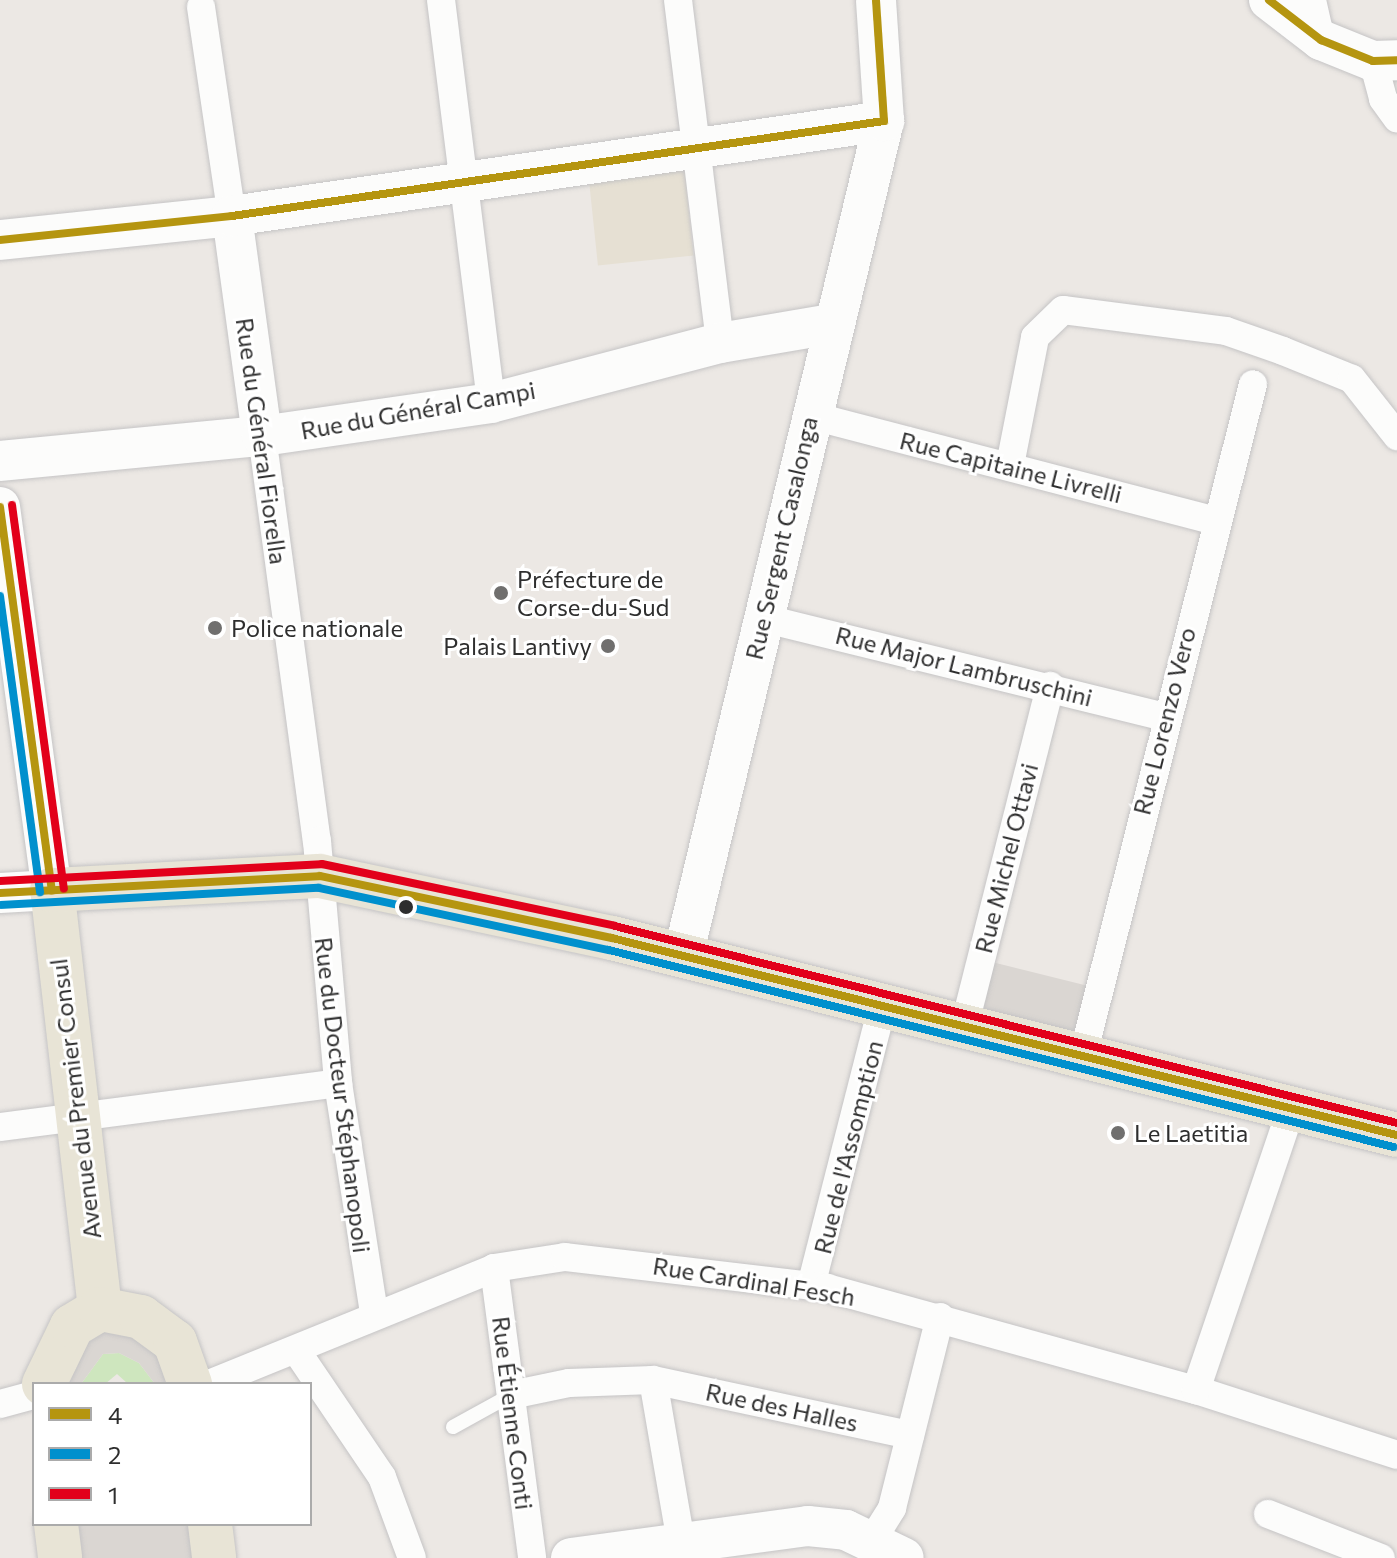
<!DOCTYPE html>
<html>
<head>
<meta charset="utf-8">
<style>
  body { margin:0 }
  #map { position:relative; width:1397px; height:1558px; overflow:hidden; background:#ece8e4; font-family:Commissioner,sans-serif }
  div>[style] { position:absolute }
  .education>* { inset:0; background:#e6e0d3; transform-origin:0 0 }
  .green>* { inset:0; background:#cee6be }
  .plaza>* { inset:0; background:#dad6d2; transform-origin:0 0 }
  .roads { filter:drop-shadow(0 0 2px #c5c4c5) drop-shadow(0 0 2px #c5c4c5) }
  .lane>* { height:14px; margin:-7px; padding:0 7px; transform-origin:7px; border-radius:7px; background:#fcfcfb }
  .street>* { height:28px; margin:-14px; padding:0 14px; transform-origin:14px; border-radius:14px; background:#fcfcfb }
  .secondary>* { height:40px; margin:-20px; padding:0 20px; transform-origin:20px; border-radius:20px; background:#fcfcfb }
  .primary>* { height:44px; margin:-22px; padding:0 22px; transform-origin:22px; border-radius:22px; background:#e8e4d6 }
  .bus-1>* { height:8px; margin:-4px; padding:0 4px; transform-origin:4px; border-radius:4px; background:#b59510 }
  .bus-2>* { height:8px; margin:-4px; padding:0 4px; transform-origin:4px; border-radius:4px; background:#0090cd }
  .bus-3>* { height:8px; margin:-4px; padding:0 4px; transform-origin:4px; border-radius:4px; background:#e2001a }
  .dots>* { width:22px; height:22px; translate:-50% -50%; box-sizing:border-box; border:4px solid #fff; border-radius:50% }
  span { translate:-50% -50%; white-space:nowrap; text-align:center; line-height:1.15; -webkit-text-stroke:6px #fff; paint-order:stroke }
  .street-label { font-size:24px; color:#2e2e2e }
  .poi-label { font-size:24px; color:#2e2e2e }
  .left { translate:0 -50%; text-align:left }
  .right { translate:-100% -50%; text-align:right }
  .legend { position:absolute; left:32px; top:1382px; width:280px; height:144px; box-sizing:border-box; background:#fff; border:2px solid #ababab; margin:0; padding:10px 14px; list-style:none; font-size:24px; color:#2e2e2e }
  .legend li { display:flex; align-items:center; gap:16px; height:40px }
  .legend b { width:40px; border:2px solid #ababab }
</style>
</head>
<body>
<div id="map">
  <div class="education">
    <div style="left:684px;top:166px;width:90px;height:96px;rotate:84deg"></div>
  </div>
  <div class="green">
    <div style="clip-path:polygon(119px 1353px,139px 1363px,155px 1384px,127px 1383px,117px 1374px,105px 1384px,81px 1384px,103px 1354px)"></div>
  </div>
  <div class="plaza">
    <div style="left:980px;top:959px;width:121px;height:74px;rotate:14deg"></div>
    <div style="clip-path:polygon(141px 1317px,190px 1384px,155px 1384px,139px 1363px,119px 1353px,103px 1354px,81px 1384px,44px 1384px,72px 1326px)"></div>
    <div style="left:56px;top:1524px;width:154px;height:34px"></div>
  </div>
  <div class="roads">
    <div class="lane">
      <div style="left:453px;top:1427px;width:66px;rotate:-28.9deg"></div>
    </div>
    <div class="street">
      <div style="left:441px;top:0;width:406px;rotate:82.9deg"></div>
      <div style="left:678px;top:0;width:346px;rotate:83deg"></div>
      <div style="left:1312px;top:0;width:41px;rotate:77.3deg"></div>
      <div style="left:201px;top:7px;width:211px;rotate:81.6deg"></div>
      <div style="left:1373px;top:61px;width:39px;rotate:75deg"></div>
      <div style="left:1383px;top:99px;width:24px;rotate:54deg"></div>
      <div style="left:809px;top:415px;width:417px;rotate:14.6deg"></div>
      <div style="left:262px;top:436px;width:409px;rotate:82.3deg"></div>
      <div style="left:317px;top:841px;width:243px;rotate:85deg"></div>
      <div style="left:338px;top:1083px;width:234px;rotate:81.1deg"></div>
      <div style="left:1010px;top:465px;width:130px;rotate:-78.9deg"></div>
      <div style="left:1035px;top:337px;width:39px;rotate:-44deg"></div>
      <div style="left:1063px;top:310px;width:164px;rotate:7.3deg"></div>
      <div style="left:1226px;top:331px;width:60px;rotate:19.3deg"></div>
      <div style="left:1283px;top:351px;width:74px;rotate:22.1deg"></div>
      <div style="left:1352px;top:379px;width:73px;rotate:51.7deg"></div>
      <div style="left:762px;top:618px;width:415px;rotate:13.8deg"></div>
      <div style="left:963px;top:1031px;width:356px;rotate:-75.8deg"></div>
      <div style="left:1082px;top:1059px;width:696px;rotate:-75.78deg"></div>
      <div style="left:0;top:1127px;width:341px;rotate:-7.4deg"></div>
      <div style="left:494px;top:1268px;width:292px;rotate:82.5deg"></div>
      <div style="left:811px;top:1286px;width:287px;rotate:-75.7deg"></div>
      <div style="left:296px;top:1350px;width:153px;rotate:55.9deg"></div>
      <div style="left:382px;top:1477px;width:86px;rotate:69.7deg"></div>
      <div style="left:653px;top:1380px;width:164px;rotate:80.2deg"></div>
      <div style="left:209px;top:1384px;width:308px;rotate:-22.1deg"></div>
      <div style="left:494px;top:1268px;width:72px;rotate:-8.8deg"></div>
      <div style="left:565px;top:1257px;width:264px;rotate:6.7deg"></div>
      <div style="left:827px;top:1288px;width:383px;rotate:15.5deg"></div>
      <div style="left:1196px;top:1390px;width:211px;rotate:17.9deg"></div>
      <div style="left:1196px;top:1390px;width:297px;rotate:-71.3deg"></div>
      <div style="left:511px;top:1395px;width:59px;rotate:-11.7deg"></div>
      <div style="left:569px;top:1383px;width:84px;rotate:-2deg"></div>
      <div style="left:653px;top:1380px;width:263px;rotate:12.1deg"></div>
      <div style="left:0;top:1404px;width:35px;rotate:-15deg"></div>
      <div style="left:1268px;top:1514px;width:121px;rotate:21.3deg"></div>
      <div style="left:871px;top:1542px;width:40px;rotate:-58deg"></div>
      <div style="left:892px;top:1508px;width:197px;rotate:-75.9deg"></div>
    </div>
    <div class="secondary">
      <div style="left:1269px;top:0;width:66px;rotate:37.6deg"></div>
      <div style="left:1321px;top:40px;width:56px;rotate:22deg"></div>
      <div style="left:1373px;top:61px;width:24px;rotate:-2deg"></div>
      <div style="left:232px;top:216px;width:222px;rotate:82.2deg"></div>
      <div style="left:0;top:240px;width:233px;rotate:-5.9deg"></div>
      <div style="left:232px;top:216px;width:659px;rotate:-8.29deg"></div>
      <div style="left:0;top:461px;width:263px;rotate:-5.5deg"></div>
      <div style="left:262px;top:436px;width:231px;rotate:-8.2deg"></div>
      <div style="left:491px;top:403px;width:237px;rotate:-14.7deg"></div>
      <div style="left:720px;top:343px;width:113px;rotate:-9.7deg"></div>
      <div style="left:0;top:507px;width:387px;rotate:82.3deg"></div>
      <div style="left:52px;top:890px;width:52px;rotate:176.7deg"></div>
      <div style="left:683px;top:956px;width:859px;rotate:-76.47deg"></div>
      <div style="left:884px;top:121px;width:121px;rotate:-93.8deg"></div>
      <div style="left:571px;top:1558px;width:239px;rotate:-7.7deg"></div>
      <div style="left:808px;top:1526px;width:38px;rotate:6deg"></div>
      <div style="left:846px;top:1530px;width:64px;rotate:25.8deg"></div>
    </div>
    <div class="primary">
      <div style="left:100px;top:1309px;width:422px;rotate:-96.5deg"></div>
      <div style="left:52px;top:890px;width:268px;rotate:-3deg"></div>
      <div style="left:320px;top:876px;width:299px;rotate:12deg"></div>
      <div style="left:612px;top:938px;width:809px;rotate:14.09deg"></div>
      <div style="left:44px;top:1384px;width:64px;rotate:-64.2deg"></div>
      <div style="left:72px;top:1326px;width:33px;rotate:-31deg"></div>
      <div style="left:100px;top:1309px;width:42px;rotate:11deg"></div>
      <div style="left:141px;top:1317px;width:42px;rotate:36.3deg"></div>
      <div style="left:175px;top:1342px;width:45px;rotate:70.3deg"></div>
      <div style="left:56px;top:1524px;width:34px;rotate:83deg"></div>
      <div style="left:210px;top:1524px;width:34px;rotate:83deg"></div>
    </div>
  </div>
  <div class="bus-1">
    <div style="left:1269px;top:0;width:66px;rotate:37.6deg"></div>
    <div style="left:1321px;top:40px;width:56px;rotate:22deg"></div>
    <div style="left:1373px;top:61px;width:24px;rotate:-2deg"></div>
    <div style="left:0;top:240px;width:233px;rotate:-5.9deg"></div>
    <div style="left:232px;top:216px;width:659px;rotate:-8.29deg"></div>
    <div style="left:884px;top:121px;width:121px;rotate:-93.8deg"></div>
    <div style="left:0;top:507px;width:387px;rotate:82.3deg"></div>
    <div style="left:0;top:893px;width:320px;rotate:-3deg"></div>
    <div style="left:320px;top:876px;width:299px;rotate:12deg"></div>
    <div style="left:612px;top:938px;width:809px;rotate:14.09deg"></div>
  </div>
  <div class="bus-2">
    <div style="left:0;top:596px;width:299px;rotate:82.3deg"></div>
    <div style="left:1px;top:905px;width:318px;rotate:-3.1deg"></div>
    <div style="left:319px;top:888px;width:297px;rotate:12.1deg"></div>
    <div style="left:609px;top:950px;width:809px;rotate:14.09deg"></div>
  </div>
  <div class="bus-3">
    <div style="left:12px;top:505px;width:387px;rotate:82.3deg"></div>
    <div style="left:0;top:881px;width:322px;rotate:-3deg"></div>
    <div style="left:322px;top:864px;width:299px;rotate:11.9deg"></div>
    <div style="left:615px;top:926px;width:806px;rotate:14.14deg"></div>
  </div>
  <div class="dots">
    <div style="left:501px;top:593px;background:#706f6e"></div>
    <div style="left:215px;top:628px;background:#706f6e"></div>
    <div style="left:608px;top:646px;background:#706f6e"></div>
    <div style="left:406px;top:907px;background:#2e2e2e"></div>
    <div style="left:1118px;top:1133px;background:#706f6e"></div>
  </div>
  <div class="street-label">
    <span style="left:418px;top:410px;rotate:-10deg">Rue du Général Campi</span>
    <span style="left:262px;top:441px;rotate:82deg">Rue du Général Fiorella</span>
    <span style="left:1011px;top:467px;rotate:14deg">Rue Capitaine Livrelli</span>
    <span style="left:781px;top:538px;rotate:-77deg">Rue Sergent Casalonga</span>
    <span style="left:964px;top:666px;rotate:14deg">Rue Major Lambruschini</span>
    <span style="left:1164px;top:721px;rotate:-76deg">Rue Lorenzo Vero</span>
    <span style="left:1006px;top:858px;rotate:-76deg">Rue Michel Ottavi</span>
    <span style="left:343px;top:1095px;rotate:83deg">Rue du Docteur Stéphanopoli</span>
    <span style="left:75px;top:1099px;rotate:-97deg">Avenue du Premier Consul</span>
    <span style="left:848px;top:1147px;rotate:-76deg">Rue de l'Assomption</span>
    <span style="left:754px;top:1281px;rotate:9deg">Rue Cardinal Fesch</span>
    <span style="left:782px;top:1407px;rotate:12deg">Rue des Halles</span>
    <span style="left:513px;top:1413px;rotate:83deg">Rue Étienne Conti</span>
  </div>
  <div class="poi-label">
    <span class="left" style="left:517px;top:593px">Préfecture de<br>Corse-du-Sud</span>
    <span class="left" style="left:231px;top:628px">Police nationale</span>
    <span class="right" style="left:592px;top:646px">Palais Lantivy</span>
    <span class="left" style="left:1134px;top:1133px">Le Laetitia</span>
  </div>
  <ul class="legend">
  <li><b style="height:10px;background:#b59510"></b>4</li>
  <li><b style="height:10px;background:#0090cd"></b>2</li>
  <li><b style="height:10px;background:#e2001a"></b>1</li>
  </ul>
</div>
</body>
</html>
